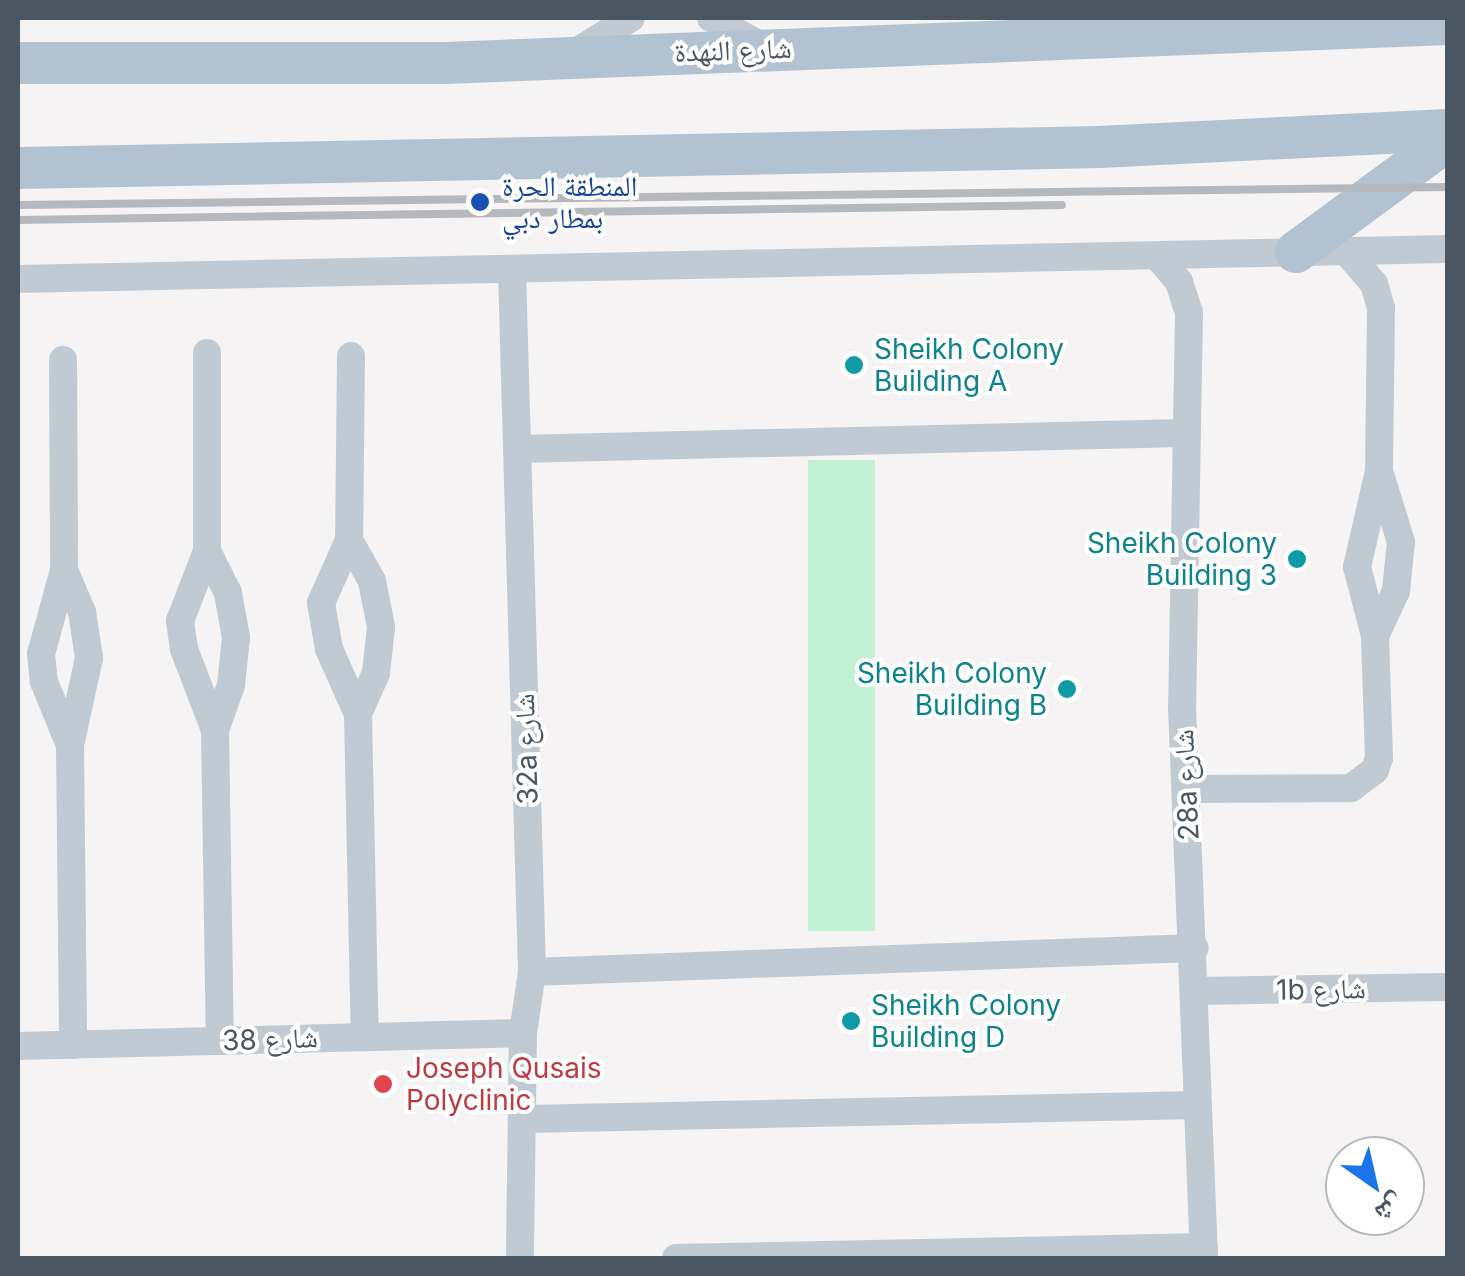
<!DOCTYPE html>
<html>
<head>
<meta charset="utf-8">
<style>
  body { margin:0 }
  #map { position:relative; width:1465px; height:1276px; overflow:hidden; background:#f5f3f3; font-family:Inter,"Noto Naskh Arabic",sans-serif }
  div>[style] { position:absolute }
  .green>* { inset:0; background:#c3f1d5; transform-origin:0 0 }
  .minor>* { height:28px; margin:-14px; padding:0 14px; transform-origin:14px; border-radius:14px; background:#c1cad2 }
  .primary>* { height:42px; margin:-21px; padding:0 21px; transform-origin:21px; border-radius:21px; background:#b3c2d1 }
  .rail>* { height:8px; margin:-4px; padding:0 4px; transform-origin:4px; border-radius:4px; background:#b5b8bd }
  .dots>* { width:28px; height:28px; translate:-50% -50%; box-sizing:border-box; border:5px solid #fff; border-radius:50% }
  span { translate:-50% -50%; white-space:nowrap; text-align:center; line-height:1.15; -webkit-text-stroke:8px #fff; paint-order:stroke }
  .street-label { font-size:28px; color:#4a5661 }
  .transit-label { font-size:28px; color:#164399 }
  .left { translate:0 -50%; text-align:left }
  .culture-label { font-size:28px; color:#0d838f }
  .right { translate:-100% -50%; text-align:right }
  .health-label { font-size:28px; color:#be3a42 }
  .frame { position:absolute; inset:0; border:20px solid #4a5661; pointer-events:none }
  .north { position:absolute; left:1325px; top:1136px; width:100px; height:100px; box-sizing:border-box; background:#fff; border:2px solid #b7bbc0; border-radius:50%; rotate:146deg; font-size:28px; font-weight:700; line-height:40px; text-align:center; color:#4a5661 }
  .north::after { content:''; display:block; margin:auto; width:35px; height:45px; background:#1a73e8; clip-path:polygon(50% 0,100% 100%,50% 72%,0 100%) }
</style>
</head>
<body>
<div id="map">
  <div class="green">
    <div style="left:808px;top:460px;width:67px;height:471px"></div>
  </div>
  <div class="minor">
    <div style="left:711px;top:18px;width:58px;rotate:28.8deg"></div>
    <div style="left:578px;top:51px;width:62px;rotate:-31.9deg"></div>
    <div style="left:1159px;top:258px;width:31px;rotate:50deg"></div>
    <div style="left:1179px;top:282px;width:32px;rotate:72deg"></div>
    <div style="left:1189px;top:312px;width:395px;rotate:91deg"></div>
    <div style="left:1182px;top:707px;width:551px;rotate:87.71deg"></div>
    <div style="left:512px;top:272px;width:700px;rotate:88.36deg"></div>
    <div style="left:532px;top:972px;width:62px;rotate:98.4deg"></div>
    <div style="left:523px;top:1033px;width:225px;rotate:90.8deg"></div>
    <div style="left:18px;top:279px;width:1430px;rotate:-1.2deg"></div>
    <div style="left:207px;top:353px;width:198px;rotate:90deg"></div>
    <div style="left:207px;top:551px;width:75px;rotate:111.1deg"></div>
    <div style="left:180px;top:621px;width:28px;rotate:82deg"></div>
    <div style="left:184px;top:649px;width:87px;rotate:69.1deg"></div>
    <div style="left:215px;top:730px;width:311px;rotate:89.1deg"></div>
    <div style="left:351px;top:356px;width:184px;rotate:90.6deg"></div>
    <div style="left:349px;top:540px;width:69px;rotate:114deg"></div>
    <div style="left:321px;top:603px;width:47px;rotate:80.1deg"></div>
    <div style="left:329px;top:649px;width:71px;rotate:66deg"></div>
    <div style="left:358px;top:714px;width:323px;rotate:88.8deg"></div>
    <div style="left:63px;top:360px;width:210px;rotate:89.7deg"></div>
    <div style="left:64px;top:570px;width:87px;rotate:105.3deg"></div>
    <div style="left:41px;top:654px;width:28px;rotate:84deg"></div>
    <div style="left:44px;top:682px;width:68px;rotate:67.6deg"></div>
    <div style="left:70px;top:745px;width:300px;rotate:89.4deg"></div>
    <div style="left:519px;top:449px;width:666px;rotate:-1.38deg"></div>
    <div style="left:349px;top:540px;width:47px;rotate:60.7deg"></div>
    <div style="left:372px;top:581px;width:47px;rotate:78.9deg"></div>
    <div style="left:381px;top:627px;width:46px;rotate:96.2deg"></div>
    <div style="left:376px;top:673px;width:45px;rotate:113.7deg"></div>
    <div style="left:207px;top:551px;width:47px;rotate:63.4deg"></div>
    <div style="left:228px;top:593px;width:46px;rotate:79.9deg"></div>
    <div style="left:236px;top:638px;width:47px;rotate:96.1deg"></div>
    <div style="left:231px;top:685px;width:48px;rotate:109.6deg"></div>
    <div style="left:64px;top:570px;width:46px;rotate:66.8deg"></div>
    <div style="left:82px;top:612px;width:47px;rotate:81.3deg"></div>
    <div style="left:89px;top:658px;width:89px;rotate:102.3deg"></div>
    <div style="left:1375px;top:636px;width:50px;rotate:-65deg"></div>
    <div style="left:1396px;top:591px;width:49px;rotate:-84.2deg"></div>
    <div style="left:1401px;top:542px;width:74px;rotate:-107.2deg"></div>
    <div style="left:1186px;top:789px;width:165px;rotate:-0.3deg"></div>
    <div style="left:1351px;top:788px;width:30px;rotate:-37deg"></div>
    <div style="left:1375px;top:770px;width:13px;rotate:-72deg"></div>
    <div style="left:1379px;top:758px;width:122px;rotate:-91.9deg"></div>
    <div style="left:1375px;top:636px;width:71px;rotate:-104.6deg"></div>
    <div style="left:1357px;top:567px;width:98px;rotate:-77.1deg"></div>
    <div style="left:1379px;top:471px;width:163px;rotate:-89.3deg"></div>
    <div style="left:1381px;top:308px;width:25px;rotate:-106deg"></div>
    <div style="left:1374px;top:284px;width:42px;rotate:-130.2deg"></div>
    <div style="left:532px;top:972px;width:663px;rotate:-2.07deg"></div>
    <div style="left:1195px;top:991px;width:253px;rotate:-0.9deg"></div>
    <div style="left:18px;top:1046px;width:505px;rotate:-1.47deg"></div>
    <div style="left:525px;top:1119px;width:673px;rotate:-1.19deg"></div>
    <div style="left:676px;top:1258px;width:528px;rotate:-1.19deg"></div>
  </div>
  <div class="primary">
    <div style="left:18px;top:63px;width:427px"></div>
    <div style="left:445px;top:63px;width:1004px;rotate:-2.23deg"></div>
    <div style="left:18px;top:168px;width:1081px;rotate:-1.11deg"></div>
    <div style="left:1099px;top:147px;width:349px;rotate:-2.8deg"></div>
    <div style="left:1296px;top:252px;width:189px;rotate:-36.4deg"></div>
  </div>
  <div class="rail">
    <div style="left:18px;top:205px;width:1430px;rotate:-0.72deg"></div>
    <div style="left:18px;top:220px;width:1044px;rotate:-0.82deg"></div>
  </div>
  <div class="dots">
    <div style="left:480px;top:202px;background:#1a4fb4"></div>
    <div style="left:854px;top:365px;background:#0f9aa8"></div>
    <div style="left:1297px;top:559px;background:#0f9aa8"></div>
    <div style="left:1067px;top:689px;background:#0f9aa8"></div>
    <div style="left:851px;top:1021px;background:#0f9aa8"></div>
    <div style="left:383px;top:1084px;background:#e0444e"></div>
  </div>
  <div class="street-label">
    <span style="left:733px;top:50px;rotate:-2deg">شارع النهدة</span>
    <span style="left:526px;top:749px;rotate:-92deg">32a شارع</span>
    <span style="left:1186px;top:785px;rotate:-93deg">28a شارع</span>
    <span style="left:1321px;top:989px;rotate:-1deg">1b شارع</span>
    <span style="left:270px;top:1039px;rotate:-2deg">شارع 38</span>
  </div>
  <div class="transit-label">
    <span class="left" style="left:502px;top:202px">المنطقة الحرة<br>بمطار دبي</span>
  </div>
  <div class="culture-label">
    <span class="left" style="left:874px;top:365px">Sheikh Colony<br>Building A</span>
    <span class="right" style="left:1277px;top:559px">Sheikh Colony<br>Building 3</span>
    <span class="right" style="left:1047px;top:689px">Sheikh Colony<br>Building B</span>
    <span class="left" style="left:871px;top:1021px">Sheikh Colony<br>Building D</span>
  </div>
  <div class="health-label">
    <span class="left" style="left:406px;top:1084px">Joseph Qusais<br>Polyclinic</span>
  </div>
  <div class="frame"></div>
  <div class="north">ش</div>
</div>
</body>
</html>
